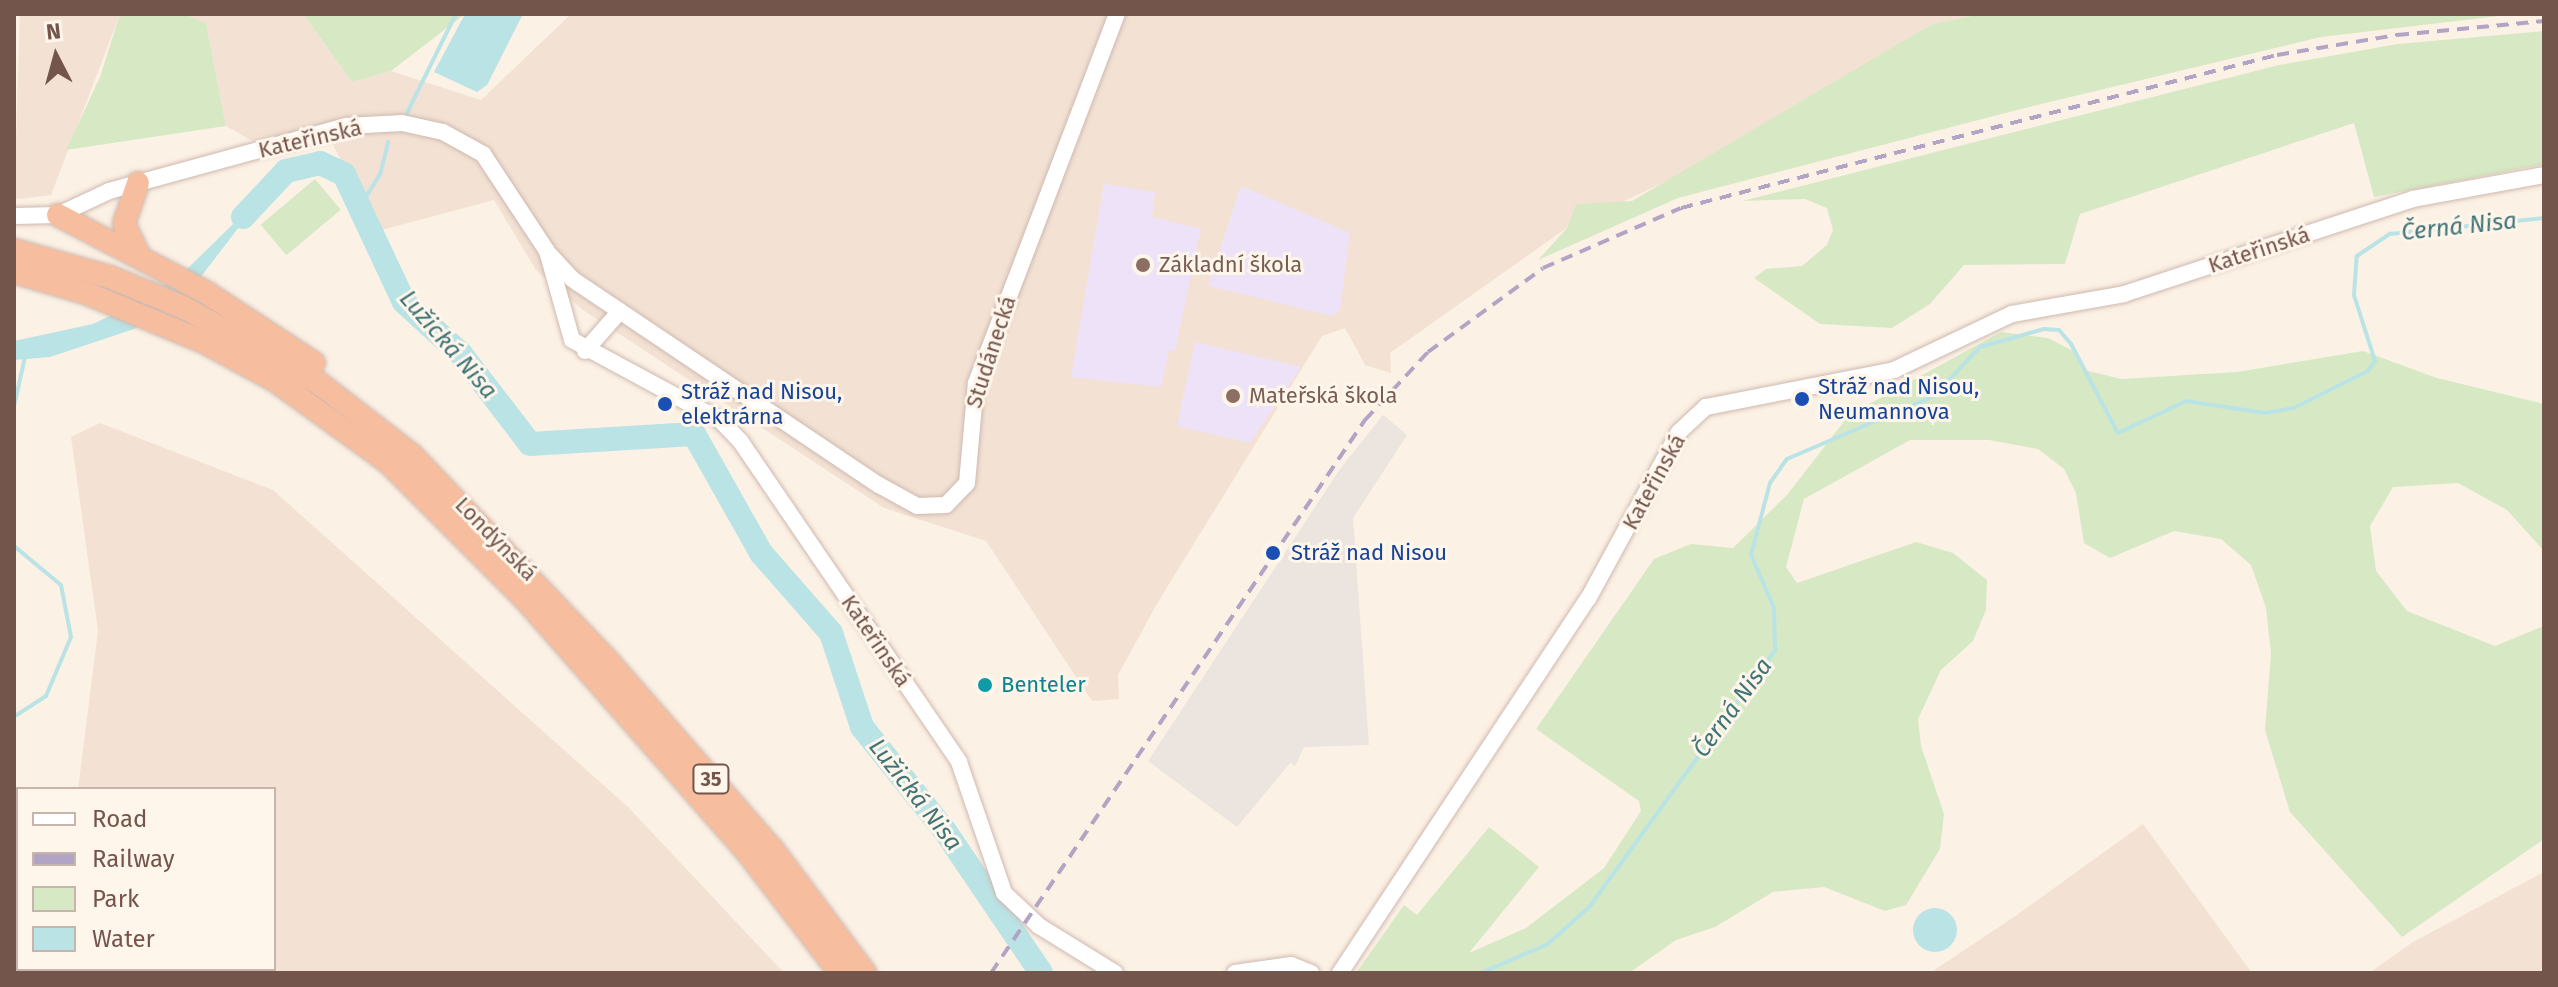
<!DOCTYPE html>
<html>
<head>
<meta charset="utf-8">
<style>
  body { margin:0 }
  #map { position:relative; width:2558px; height:987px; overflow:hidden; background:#fcf1e5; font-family:"Fira Sans",sans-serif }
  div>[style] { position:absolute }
  .residential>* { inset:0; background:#f3e2d4 }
  .industrial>* { inset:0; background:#ebe4df }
  .education>* { inset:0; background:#eee2f8 }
  .green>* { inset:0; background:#d7e9c4; transform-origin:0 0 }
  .water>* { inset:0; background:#bae3e5 }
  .round { border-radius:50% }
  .stream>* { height:4px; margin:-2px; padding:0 2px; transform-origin:2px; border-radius:2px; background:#bae3e5 }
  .river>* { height:24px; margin:-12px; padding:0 12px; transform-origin:12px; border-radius:12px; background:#bae3e5 }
  .roads { filter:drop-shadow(0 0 2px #cfb9af) drop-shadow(0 0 2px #cfb9af) }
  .tertiary>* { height:16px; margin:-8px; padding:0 8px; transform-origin:8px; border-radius:8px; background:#fff }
  .trunk>* { height:22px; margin:-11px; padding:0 11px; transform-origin:11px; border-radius:11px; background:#f6bd9f }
  .rail>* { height:4px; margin-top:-2px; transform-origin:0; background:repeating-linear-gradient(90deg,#b2a4c5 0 12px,transparent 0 20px) }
  .dots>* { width:22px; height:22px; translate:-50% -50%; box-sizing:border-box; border:4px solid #fef5eb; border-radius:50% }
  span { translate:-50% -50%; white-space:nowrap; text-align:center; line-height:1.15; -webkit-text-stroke:6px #fef5eb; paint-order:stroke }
  .shield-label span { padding:2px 6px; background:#fef5eb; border:2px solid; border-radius:6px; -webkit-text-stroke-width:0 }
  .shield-label { font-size:20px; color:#74554b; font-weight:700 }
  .street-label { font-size:22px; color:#74554b }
  .education-label { font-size:22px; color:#785e54 }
  .left { translate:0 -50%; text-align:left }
  .transit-label { font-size:22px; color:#164399 }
  .culture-label { font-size:22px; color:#0d838f }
  .water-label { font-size:24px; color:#407578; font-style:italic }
  .frame { position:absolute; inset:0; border:16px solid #74554b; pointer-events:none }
  .legend { position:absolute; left:16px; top:787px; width:260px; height:184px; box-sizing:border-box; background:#fef5eb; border:2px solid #c7b5ab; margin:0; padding:10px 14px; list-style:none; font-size:24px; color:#74554b }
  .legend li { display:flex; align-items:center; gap:16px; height:40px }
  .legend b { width:40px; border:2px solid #c7b5ab }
  .north { position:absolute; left:16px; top:16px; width:80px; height:80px; -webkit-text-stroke:6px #fef5eb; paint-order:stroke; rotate:354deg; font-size:22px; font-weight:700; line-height:32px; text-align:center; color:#74554b }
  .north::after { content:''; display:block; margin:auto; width:28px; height:36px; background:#74554b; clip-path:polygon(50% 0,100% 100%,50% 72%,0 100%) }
</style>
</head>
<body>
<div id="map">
  <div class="residential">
    <div style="clip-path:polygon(20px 14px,120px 14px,51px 195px,20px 199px,14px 198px)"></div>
    <div style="clip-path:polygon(180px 14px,303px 14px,352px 82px,391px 71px,481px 100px,571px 14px,1981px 14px,1932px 24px,1689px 171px,1568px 227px,1390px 353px,1391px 373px,1365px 365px,1345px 328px,1322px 336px,1158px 602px,1118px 675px,1119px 699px,1092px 701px,986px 541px,884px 508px,583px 310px,536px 270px,494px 200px,378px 231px,333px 145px,279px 156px,226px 126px,206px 23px)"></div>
    <div style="clip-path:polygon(100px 423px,273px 490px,629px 808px,784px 973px,79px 973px,274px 969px,274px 789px,78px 789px,98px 631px,71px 437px)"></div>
    <div style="clip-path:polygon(2143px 824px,2252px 973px,1930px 973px,2014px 917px)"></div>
    <div style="clip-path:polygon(2544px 872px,2544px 973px,2369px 973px,2413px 942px)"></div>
  </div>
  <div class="industrial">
    <div style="clip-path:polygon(1383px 415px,1407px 435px,1353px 518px,1369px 745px,1304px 747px,1295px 766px,1290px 763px,1237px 827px,1148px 761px,1340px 469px)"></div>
  </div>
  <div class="education">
    <div style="clip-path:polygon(1104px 184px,1155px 192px,1152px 217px,1201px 229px,1175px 351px,1169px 350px,1161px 387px,1071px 377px)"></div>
    <div style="clip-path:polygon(1241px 186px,1350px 233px,1340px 310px,1333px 316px,1208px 286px)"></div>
    <div style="clip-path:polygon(1195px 342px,1301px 367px,1250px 443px,1177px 426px)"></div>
  </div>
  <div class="green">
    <div style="clip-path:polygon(120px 14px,183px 14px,206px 23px,226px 126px,66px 150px,100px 77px)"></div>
    <div style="clip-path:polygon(303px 14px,465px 14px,391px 71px,352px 82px)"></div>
    <div style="clip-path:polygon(1981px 14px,2516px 14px,2321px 37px,2021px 109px,1678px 198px,1538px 260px,1568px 227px,1576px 204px,1632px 201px,1932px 24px)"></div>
    <div style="clip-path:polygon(2544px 31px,2544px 164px,2374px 197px,2354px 123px,2080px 214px,2065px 264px,1964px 265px,1930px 304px,1892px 328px,1820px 324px,1754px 278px,1766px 269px,1802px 266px,1827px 245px,1833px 230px,1827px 208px,1805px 199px,1742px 201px,2279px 65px,2398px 44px)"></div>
    <div style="left:315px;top:179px;width:40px;height:71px;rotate:50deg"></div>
    <div style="clip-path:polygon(2001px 332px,2048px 338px,2075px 352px,2085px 370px,2121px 379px,2237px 372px,2363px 351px,2437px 378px,2544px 404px,2544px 551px,2507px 510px,2458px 483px,2393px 487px,2370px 526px,2376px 571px,2407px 611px,2495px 646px,2544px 626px,2544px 839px,2402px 937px,2290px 812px,2265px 730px,2271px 653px,2266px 608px,2251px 565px,2221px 539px,2174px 531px,2110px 558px,2084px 543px,2076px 493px,2064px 469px,2038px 449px,1989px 440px,1910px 440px,1804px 499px,1786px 567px,1797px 583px,1916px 542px,1953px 553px,1987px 580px,1986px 610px,1973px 641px,1941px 670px,1918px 719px,1921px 746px,1944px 814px,1940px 849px,1906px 905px,1885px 911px,1824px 887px,1773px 892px,1715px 927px,1676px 940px,1629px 973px,1356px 973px,1404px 905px,1417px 915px,1489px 827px,1539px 867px,1469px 953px,1526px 928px,1604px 868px,1641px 811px,1639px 801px,1536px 729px,1654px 559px,1691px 544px,1733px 548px,1787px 495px,1849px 415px)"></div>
  </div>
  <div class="water">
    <div style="clip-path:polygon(465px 14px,523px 14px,487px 85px,477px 92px,434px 72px)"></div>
    <div style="clip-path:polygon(265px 193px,190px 291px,134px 329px,50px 357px,14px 360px,14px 341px,93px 324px,145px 299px,188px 268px)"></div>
    <div class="round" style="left:1913px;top:908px;width:44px;height:44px"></div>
  </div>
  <div class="stream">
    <div style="left:404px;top:119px;width:117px;rotate:-63.7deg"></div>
    <div style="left:359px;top:208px;width:39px;rotate:-58deg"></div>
    <div style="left:380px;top:175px;width:34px;rotate:-76deg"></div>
    <div style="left:14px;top:406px;width:50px;rotate:-77.3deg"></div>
    <div style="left:14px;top:546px;width:61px;rotate:39.7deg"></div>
    <div style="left:61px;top:585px;width:53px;rotate:79.1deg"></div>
    <div style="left:71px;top:637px;width:64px;rotate:113deg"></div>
    <div style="left:46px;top:696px;width:38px;rotate:147deg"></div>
    <div style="left:1481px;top:973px;width:73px;rotate:-23.4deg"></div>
    <div style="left:1548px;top:944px;width:57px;rotate:-42.1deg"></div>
    <div style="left:1590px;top:906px;width:316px;rotate:-54.1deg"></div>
    <div style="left:1775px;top:650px;width:42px;rotate:-91.4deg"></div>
    <div style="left:1774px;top:608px;width:58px;rotate:-113.5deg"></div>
    <div style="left:1751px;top:555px;width:74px;rotate:-75.2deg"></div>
    <div style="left:1770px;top:483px;width:29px;rotate:-55deg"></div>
    <div style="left:1787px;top:459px;width:160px;rotate:-23.2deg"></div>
    <div style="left:1934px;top:396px;width:67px;rotate:-46.8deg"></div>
    <div style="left:1980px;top:347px;width:66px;rotate:-15.7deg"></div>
    <div style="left:2044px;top:329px;width:15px;rotate:4deg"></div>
    <div style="left:2059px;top:330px;width:18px;rotate:49deg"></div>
    <div style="left:2071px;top:344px;width:101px;rotate:62.2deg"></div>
    <div style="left:2118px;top:433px;width:75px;rotate:-25.2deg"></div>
    <div style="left:2186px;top:401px;width:80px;rotate:8.6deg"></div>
    <div style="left:2265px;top:413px;width:29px;rotate:-10deg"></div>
    <div style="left:2294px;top:408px;width:83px;rotate:-26.6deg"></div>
    <div style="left:2368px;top:371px;width:12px;rotate:-55deg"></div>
    <div style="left:2375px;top:361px;width:69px;rotate:-107.7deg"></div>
    <div style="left:2354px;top:295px;width:39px;rotate:-86deg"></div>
    <div style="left:2357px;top:256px;width:40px;rotate:-34deg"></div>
    <div style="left:2390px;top:234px;width:155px;rotate:-5.9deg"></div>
  </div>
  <div class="river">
    <div style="left:243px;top:217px;width:63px;rotate:-46.9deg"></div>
    <div style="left:286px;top:171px;width:35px;rotate:-13deg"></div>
    <div style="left:320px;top:163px;width:26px;rotate:25deg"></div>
    <div style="left:344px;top:174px;width:141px;rotate:64.9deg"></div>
    <div style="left:404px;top:302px;width:77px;rotate:42.4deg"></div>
    <div style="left:461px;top:354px;width:113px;rotate:52.5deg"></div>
    <div style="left:530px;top:444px;width:164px;rotate:-3.5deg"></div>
    <div style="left:694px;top:434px;width:137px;rotate:60.6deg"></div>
    <div style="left:761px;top:553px;width:106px;rotate:48.8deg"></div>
    <div style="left:831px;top:633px;width:99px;rotate:71.7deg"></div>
    <div style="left:862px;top:727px;width:133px;rotate:51.4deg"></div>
    <div style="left:945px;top:831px;width:171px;rotate:55.9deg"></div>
  </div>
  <div class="roads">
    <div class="tertiary">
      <div style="left:14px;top:216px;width:44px;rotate:-1.3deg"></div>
      <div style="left:58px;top:215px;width:56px;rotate:-25.2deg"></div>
      <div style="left:109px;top:191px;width:247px;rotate:-15.3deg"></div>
      <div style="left:347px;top:126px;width:55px;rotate:-3.1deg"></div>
      <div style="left:402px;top:123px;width:42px;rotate:12.4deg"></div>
      <div style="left:443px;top:132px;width:46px;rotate:28.8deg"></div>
      <div style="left:483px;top:154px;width:116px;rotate:56.6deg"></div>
      <div style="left:547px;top:251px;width:92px;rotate:74.3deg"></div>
      <div style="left:572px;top:340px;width:168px;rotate:28.4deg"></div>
      <div style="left:720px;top:420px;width:30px;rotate:46deg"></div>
      <div style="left:741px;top:442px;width:387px;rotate:55.7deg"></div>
      <div style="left:959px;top:762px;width:139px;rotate:71deg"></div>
      <div style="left:1004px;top:893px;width:48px;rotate:43.3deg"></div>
      <div style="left:1039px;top:926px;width:89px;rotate:31.7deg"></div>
      <div style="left:550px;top:255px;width:33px;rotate:47deg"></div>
      <div style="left:572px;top:279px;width:370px;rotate:33.9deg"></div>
      <div style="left:879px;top:485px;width:43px;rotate:28.9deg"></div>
      <div style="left:917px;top:506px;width:29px;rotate:-2deg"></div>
      <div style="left:946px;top:505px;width:30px;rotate:-46deg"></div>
      <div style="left:967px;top:483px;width:100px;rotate:-84.9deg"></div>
      <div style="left:976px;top:383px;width:395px;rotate:-69.1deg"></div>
      <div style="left:585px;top:351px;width:53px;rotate:-48.8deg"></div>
      <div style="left:1235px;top:973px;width:57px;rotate:-8.1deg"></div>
      <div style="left:1291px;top:965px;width:22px;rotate:22deg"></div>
      <div style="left:1340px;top:973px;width:449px;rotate:-56.5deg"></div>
      <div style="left:1588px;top:599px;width:190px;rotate:-61.4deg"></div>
      <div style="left:1679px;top:432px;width:37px;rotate:-43deg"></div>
      <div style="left:1706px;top:407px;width:192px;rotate:-11.1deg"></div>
      <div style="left:1894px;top:370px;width:131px;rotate:-25.4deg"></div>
      <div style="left:2012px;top:314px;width:114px;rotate:-10.1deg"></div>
      <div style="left:2124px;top:294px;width:304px;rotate:-18.2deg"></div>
      <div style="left:2413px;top:199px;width:133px;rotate:-10.4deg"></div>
    </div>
    <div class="trunk">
      <div style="left:138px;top:183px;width:43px;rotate:108.9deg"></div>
      <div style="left:124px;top:224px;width:34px;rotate:64deg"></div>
      <div style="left:58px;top:215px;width:168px;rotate:27.6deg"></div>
      <div style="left:207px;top:293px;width:128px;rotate:33.2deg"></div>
      <div style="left:14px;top:250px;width:100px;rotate:15.7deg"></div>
      <div style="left:110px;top:277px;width:81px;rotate:22.5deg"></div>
      <div style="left:185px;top:308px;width:155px;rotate:29.4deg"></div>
      <div style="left:320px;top:384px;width:116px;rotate:37.7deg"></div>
      <div style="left:412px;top:455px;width:286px;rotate:46.4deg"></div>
      <div style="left:609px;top:662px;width:249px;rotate:48.9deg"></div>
      <div style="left:773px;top:850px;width:154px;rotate:53.2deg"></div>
      <div style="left:14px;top:272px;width:75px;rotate:16.3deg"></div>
      <div style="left:86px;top:293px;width:130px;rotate:22.6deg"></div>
      <div style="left:206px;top:343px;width:80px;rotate:28.5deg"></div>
      <div style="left:276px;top:381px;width:138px;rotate:35.9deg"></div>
      <div style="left:388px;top:462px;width:194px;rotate:45deg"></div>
      <div style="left:525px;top:599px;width:338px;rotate:48.7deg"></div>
      <div style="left:748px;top:853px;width:151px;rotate:52.5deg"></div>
    </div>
  </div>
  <div class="rail">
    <div style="left:991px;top:973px;width:668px;rotate:-55.93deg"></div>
    <div style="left:1365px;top:420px;width:93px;rotate:-47.2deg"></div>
    <div style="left:1428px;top:352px;width:142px;rotate:-36.1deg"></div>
    <div style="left:1543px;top:268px;width:150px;rotate:-23.5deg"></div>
    <div style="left:1681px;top:208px;width:615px;rotate:-14.4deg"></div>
    <div style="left:2277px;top:55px;width:122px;rotate:-9.5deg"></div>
    <div style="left:2397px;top:35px;width:148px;rotate:-5.4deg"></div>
  </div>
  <div class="dots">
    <div style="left:1143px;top:265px;background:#8d6e63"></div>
    <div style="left:1233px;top:396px;background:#8d6e63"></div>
    <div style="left:1802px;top:399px;background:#1a4fb4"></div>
    <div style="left:665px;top:404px;background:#1a4fb4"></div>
    <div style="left:1273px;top:553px;background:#1a4fb4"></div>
    <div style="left:985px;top:685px;background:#0f9aa8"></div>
  </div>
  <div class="shield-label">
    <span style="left:711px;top:779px">35</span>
  </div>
  <div class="street-label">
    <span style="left:310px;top:139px;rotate:-13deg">Kateřinská</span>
    <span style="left:2259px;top:250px;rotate:-18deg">Kateřinská</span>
    <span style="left:991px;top:352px;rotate:-72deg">Studánecká</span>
    <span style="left:1654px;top:482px;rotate:-61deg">Kateřinská</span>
    <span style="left:496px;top:539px;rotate:46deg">Londýnská</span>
    <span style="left:876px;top:641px;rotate:56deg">Kateřinská</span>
  </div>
  <div class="education-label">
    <span class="left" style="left:1159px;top:265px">Základní škola</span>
    <span class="left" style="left:1249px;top:396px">Mateřská škola</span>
  </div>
  <div class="transit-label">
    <span class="left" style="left:1818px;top:399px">Stráž nad Nisou,<br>Neumannova</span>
    <span class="left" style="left:681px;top:404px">Stráž nad Nisou,<br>elektrárna</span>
    <span class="left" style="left:1291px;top:553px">Stráž nad Nisou</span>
  </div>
  <div class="culture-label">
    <span class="left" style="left:1001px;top:685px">Benteler</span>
  </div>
  <div class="water-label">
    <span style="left:2459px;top:227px;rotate:-6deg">Černá Nisa</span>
    <span style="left:448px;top:345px;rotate:49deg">Lužická Nisa</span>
    <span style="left:1733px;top:708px;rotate:-54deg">Černá Nisa</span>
    <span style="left:915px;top:795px;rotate:52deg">Lužická Nisa</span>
  </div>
  <div class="frame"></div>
  <ul class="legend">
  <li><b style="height:10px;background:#fff"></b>Road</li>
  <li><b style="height:10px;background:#b2a4c5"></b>Railway</li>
  <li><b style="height:22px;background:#d7e9c4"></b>Park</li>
  <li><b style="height:22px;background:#bae3e5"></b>Water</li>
  </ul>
  <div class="north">N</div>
</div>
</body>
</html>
